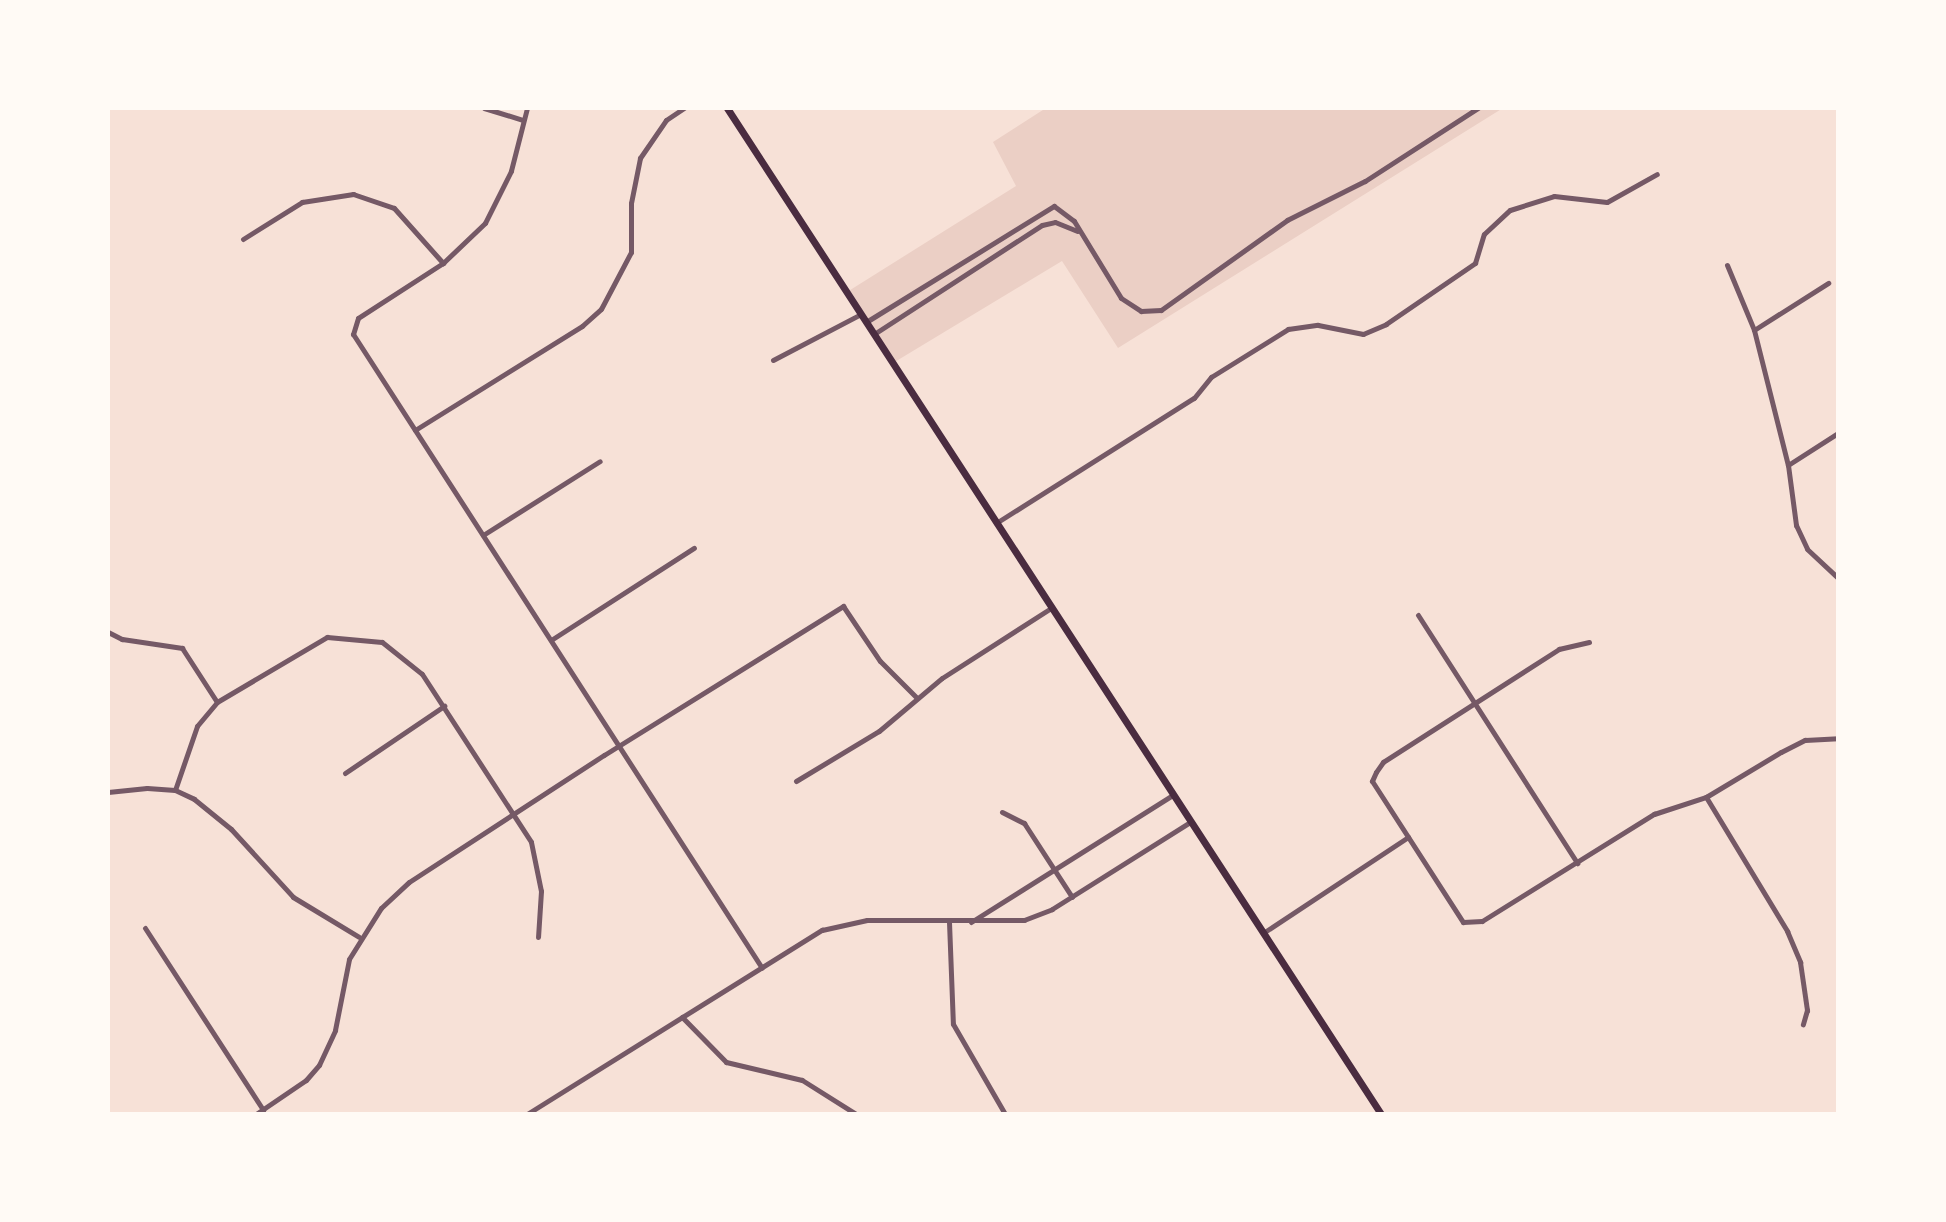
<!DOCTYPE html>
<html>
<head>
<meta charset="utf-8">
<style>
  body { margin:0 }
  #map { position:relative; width:1946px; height:1222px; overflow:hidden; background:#f7e1d7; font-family:"Noto Sans",sans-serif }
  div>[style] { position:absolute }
  .green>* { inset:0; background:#ebcfc5 }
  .minor>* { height:5px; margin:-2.5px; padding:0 2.5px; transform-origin:2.5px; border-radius:2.5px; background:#755966 }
  .secondary>* { height:7px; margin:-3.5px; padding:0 3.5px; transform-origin:3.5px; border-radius:3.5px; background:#4a2c40 }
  span { translate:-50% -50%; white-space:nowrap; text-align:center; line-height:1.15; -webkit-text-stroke:6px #fffaf5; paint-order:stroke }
  .frame { position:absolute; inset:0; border:110px solid #fffaf5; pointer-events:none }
</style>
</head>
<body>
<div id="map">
  <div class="green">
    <div style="clip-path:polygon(1046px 108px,1503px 108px,1118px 348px,1062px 261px,893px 363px,847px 292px,1016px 186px,993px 142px)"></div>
  </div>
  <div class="minor">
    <div style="left:484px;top:108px;width:41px;rotate:17.1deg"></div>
    <div style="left:527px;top:108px;width:65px;rotate:104.3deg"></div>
    <div style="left:511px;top:171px;width:58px;rotate:116.6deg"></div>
    <div style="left:485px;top:223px;width:58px;rotate:136.4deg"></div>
    <div style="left:443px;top:263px;width:101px;rotate:147.1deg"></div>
    <div style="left:358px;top:318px;width:17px;rotate:107deg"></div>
    <div style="left:353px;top:334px;width:754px;rotate:57.17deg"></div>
    <div style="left:243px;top:239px;width:70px;rotate:-32.1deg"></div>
    <div style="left:302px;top:202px;width:52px;rotate:-8.9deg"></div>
    <div style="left:353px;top:194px;width:43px;rotate:18.9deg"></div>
    <div style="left:394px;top:208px;width:74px;rotate:48.3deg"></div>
    <div style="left:1727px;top:265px;width:70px;rotate:67.4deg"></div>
    <div style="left:1754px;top:330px;width:139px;rotate:75.9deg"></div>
    <div style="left:1788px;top:465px;width:61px;rotate:82.4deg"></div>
    <div style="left:1796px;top:525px;width:26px;rotate:65deg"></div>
    <div style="left:1807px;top:549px;width:42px;rotate:43.1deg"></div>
    <div style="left:866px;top:322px;width:221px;rotate:-31.7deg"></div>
    <div style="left:1054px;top:206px;width:25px;rotate:37deg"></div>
    <div style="left:1074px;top:221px;width:90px;rotate:58.6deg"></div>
    <div style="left:1121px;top:298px;width:24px;rotate:33deg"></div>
    <div style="left:1141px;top:311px;width:20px;rotate:-3deg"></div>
    <div style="left:1161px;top:310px;width:155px;rotate:-35.5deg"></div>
    <div style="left:1287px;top:220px;width:87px;rotate:-26.6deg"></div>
    <div style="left:1365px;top:181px;width:135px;rotate:-32.9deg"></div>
    <div style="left:1754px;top:330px;width:88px;rotate:-32.4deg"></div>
    <div style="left:874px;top:334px;width:200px;rotate:-33deg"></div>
    <div style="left:1042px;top:225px;width:13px;rotate:-13deg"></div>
    <div style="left:1055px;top:222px;width:24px;rotate:22deg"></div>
    <div style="left:773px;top:360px;width:99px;rotate:-27.6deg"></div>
    <div style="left:415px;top:430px;width:197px;rotate:-31.9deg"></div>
    <div style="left:582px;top:326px;width:25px;rotate:-42deg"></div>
    <div style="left:601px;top:309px;width:64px;rotate:-62.2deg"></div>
    <div style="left:631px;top:252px;width:49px;rotate:-90deg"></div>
    <div style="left:631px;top:203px;width:46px;rotate:-78.7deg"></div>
    <div style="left:640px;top:158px;width:46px;rotate:-55.6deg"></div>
    <div style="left:666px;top:120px;width:22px;rotate:-34deg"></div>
    <div style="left:1788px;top:465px;width:59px;rotate:-32.6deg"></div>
    <div style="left:996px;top:523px;width:234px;rotate:-32.3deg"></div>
    <div style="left:1194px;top:398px;width:27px;rotate:-51deg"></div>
    <div style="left:1211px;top:377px;width:91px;rotate:-31.9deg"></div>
    <div style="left:1288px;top:329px;width:30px;rotate:-8deg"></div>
    <div style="left:1318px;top:325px;width:46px;rotate:11.3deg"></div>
    <div style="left:1363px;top:334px;width:25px;rotate:-23deg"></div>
    <div style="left:1386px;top:324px;width:108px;rotate:-34.4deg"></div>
    <div style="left:1475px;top:263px;width:30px;rotate:-73deg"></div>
    <div style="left:1484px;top:234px;width:35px;rotate:-43deg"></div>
    <div style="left:1510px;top:210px;width:46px;rotate:-17.7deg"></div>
    <div style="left:1554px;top:196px;width:53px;rotate:6.5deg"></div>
    <div style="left:1607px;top:202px;width:57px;rotate:-29.2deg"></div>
    <div style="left:483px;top:535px;width:138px;rotate:-32.3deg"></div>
    <div style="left:1418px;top:615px;width:295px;rotate:57.3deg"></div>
    <div style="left:108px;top:632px;width:16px;rotate:27deg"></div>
    <div style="left:122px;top:639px;width:61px;rotate:8.5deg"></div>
    <div style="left:182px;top:648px;width:64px;rotate:57.1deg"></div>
    <div style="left:551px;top:640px;width:170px;rotate:-32.8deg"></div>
    <div style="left:1589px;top:642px;width:31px;rotate:167deg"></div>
    <div style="left:1559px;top:649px;width:209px;rotate:147.3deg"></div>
    <div style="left:1383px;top:762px;width:12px;rotate:125deg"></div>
    <div style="left:1376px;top:772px;width:10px;rotate:114deg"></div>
    <div style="left:1372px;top:781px;width:168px;rotate:57.2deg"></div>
    <div style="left:1463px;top:922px;width:19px;rotate:-3deg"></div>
    <div style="left:1482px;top:921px;width:203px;rotate:-31.9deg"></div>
    <div style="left:1654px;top:814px;width:55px;rotate:-18.1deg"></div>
    <div style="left:1706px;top:797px;width:87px;rotate:-31deg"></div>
    <div style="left:1781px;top:752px;width:27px;rotate:-27deg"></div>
    <div style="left:1805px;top:740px;width:33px;rotate:-3deg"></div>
    <div style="left:345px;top:773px;width:120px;rotate:-34.1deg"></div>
    <div style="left:796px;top:781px;width:97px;rotate:-31.1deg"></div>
    <div style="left:879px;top:731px;width:82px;rotate:-40.1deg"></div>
    <div style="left:942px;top:678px;width:130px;rotate:-32.7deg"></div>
    <div style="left:175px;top:790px;width:68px;rotate:-71deg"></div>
    <div style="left:197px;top:726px;width:31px;rotate:-50deg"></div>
    <div style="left:217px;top:702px;width:128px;rotate:-30.6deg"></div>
    <div style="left:327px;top:637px;width:55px;rotate:5.2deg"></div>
    <div style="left:382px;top:642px;width:51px;rotate:38.7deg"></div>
    <div style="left:422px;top:674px;width:200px;rotate:57deg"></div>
    <div style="left:531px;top:842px;width:50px;rotate:78.5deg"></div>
    <div style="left:541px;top:891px;width:46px;rotate:93.7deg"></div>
    <div style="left:108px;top:792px;width:39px;rotate:-6deg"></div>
    <div style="left:147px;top:788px;width:28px;rotate:4deg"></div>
    <div style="left:175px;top:790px;width:21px;rotate:25deg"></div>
    <div style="left:194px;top:799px;width:48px;rotate:39deg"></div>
    <div style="left:231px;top:829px;width:92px;rotate:47.6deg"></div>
    <div style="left:293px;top:897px;width:77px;rotate:31.2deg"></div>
    <div style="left:1706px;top:797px;width:157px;rotate:58.8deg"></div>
    <div style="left:1787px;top:931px;width:34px;rotate:67deg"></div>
    <div style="left:1800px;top:962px;width:49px;rotate:81.7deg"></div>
    <div style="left:1807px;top:1010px;width:15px;rotate:106deg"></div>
    <div style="left:1002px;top:812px;width:25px;rotate:27deg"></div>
    <div style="left:1024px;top:823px;width:88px;rotate:57deg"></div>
    <div style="left:949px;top:922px;width:102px;rotate:87.8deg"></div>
    <div style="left:953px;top:1024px;width:104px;rotate:60deg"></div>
    <div style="left:971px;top:922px;width:239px;rotate:-32.2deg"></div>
    <div style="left:145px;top:928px;width:217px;rotate:57deg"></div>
    <div style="left:1263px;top:933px;width:174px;rotate:-33.5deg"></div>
    <div style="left:682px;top:1017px;width:63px;rotate:45.6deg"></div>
    <div style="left:726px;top:1062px;width:78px;rotate:13.3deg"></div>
    <div style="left:802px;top:1080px;width:64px;rotate:32.2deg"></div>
    <div style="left:256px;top:1114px;width:60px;rotate:-34.2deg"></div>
    <div style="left:306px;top:1080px;width:20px;rotate:-49deg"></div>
    <div style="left:319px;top:1065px;width:38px;rotate:-65deg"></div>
    <div style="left:335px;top:1030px;width:72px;rotate:-78.8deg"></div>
    <div style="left:349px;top:959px;width:60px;rotate:-57.9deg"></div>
    <div style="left:381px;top:908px;width:38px;rotate:-43deg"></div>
    <div style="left:409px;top:882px;width:233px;rotate:-33.1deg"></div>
    <div style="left:604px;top:755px;width:282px;rotate:-31.9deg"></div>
    <div style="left:843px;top:606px;width:66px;rotate:56.1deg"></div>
    <div style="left:880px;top:661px;width:52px;rotate:45deg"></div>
    <div style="left:527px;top:1114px;width:348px;rotate:-32deg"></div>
    <div style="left:822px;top:930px;width:46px;rotate:-12.5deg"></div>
    <div style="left:867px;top:920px;width:157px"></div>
    <div style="left:1024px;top:920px;width:30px;rotate:-21deg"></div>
    <div style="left:1052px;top:909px;width:163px;rotate:-32.2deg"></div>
  </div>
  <div class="secondary">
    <div style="left:727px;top:108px;width:1200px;rotate:56.97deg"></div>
  </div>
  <div class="frame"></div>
</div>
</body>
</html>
